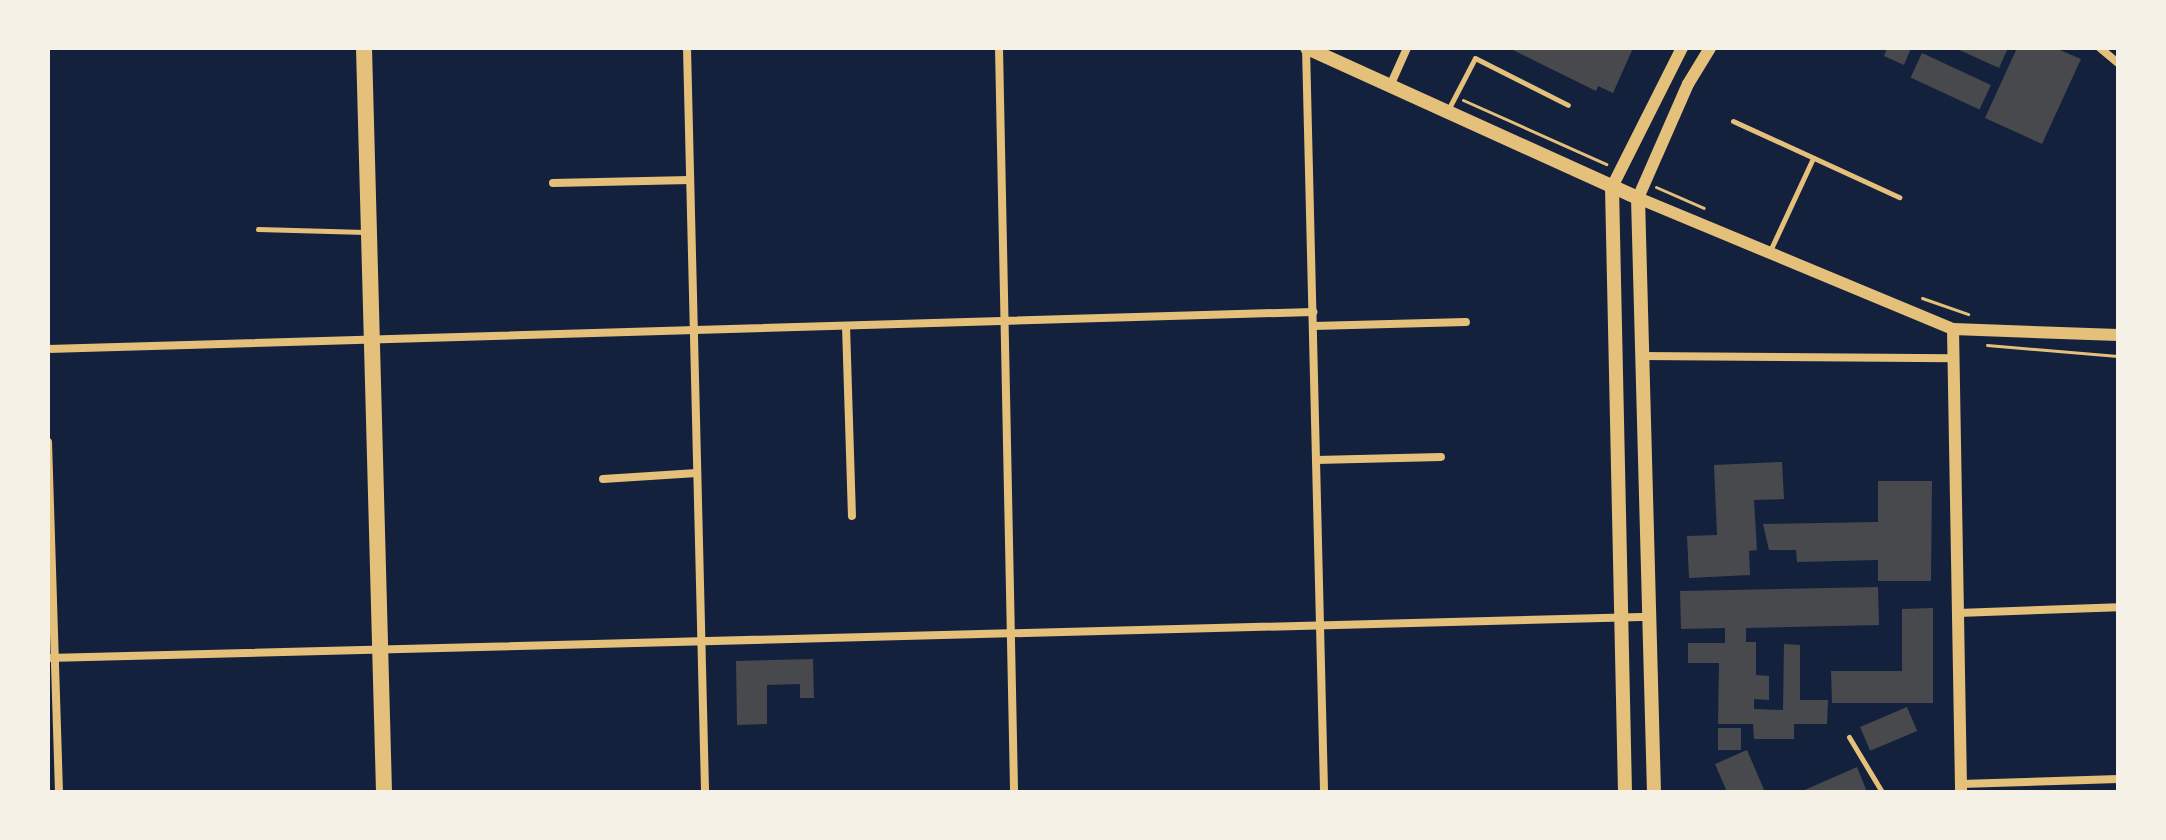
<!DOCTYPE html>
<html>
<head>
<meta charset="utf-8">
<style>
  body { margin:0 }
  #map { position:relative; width:2166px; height:840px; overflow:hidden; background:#14213d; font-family:"Space Grotesk",sans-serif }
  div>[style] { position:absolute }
  .building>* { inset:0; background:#48494c; transform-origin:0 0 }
  .path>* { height:3px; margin:-1.5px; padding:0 1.5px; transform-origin:1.5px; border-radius:1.5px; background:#e5c07b }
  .service>* { height:5px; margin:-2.5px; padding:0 2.5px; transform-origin:2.5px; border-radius:2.5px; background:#e5c07b }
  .minor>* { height:8px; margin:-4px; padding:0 4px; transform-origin:4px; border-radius:4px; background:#e5c07b }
  .tertiary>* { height:12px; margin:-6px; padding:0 6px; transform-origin:6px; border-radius:6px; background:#e5c07b }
  .secondary>* { height:14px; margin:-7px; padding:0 7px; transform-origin:7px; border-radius:7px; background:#e5c07b }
  .primary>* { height:16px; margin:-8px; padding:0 8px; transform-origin:8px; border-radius:8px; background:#e5c07b }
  span { translate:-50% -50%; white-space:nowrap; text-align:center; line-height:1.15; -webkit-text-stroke:7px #f6f1e7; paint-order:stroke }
  .frame { position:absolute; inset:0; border:50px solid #f6f1e7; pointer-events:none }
</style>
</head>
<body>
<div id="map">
  <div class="building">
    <div style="clip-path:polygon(1509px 48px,1633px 48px,1613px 93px,1598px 86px,1596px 91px)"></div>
    <div style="clip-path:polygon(1887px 48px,1911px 48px,1904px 65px,1884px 56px)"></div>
    <div style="clip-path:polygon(1955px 48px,2008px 48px,1999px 68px)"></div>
    <div style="clip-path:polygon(2017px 48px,2055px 48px,2081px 59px,2042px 144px,1985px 118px)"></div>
    <div style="left:1922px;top:53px;width:76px;height:27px;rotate:25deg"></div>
    <div style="clip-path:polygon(1782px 462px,1784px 499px,1754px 500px,1757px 550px,1749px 551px,1750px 575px,1689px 578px,1687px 536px,1717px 535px,1714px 465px)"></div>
    <div style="clip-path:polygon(1878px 481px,1932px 481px,1931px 581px,1878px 581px,1878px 560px,1797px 562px,1796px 550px,1769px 550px,1763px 524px,1878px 522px)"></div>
    <div style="clip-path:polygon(1878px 587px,1879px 625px,1746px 628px,1746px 642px,1756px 642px,1756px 675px,1769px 676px,1769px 700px,1754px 699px,1754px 709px,1783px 710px,1784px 644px,1800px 645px,1800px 700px,1828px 700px,1827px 724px,1794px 724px,1794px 739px,1754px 739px,1753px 724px,1718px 724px,1719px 663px,1688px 663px,1688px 643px,1725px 643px,1725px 628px,1681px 629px,1680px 591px)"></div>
    <div style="clip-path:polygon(1933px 608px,1933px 703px,1832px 703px,1831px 671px,1902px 671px,1902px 609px)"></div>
    <div style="clip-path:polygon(813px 659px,814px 698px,800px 698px,800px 684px,767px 685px,767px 724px,737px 725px,736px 661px)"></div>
    <div style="left:1907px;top:707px;width:26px;height:51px;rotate:67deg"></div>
    <div style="left:1741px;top:728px;width:22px;height:23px;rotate:90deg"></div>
    <div style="clip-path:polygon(1747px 750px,1765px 792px,1727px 792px,1715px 764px)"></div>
    <div style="clip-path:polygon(1857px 767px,1867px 792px,1800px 792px)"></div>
  </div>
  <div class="path">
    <div style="left:1463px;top:100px;width:157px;rotate:24.1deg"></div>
    <div style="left:1656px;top:187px;width:52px;rotate:23.6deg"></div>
    <div style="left:1922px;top:298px;width:49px;rotate:19.2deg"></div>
    <div style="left:1987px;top:345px;width:131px;rotate:4.8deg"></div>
  </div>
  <div class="service">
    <div style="left:1449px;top:108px;width:56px;rotate:-62.5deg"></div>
    <div style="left:1475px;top:58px;width:104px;rotate:26.8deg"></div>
    <div style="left:1733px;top:121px;width:183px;rotate:24.6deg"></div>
    <div style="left:258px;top:229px;width:107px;rotate:1.6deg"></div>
    <div style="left:1769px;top:253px;width:105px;rotate:-65.1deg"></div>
    <div style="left:1849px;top:737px;width:64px;rotate:59deg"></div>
  </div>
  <div class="minor">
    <div style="left:687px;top:48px;width:744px;rotate:88.61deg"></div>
    <div style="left:999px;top:48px;width:744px;rotate:88.84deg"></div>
    <div style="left:1306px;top:48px;width:744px;rotate:88.61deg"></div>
    <div style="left:2100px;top:48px;width:23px;rotate:40deg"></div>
    <div style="left:1390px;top:86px;width:42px;rotate:-65.9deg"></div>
    <div style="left:553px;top:183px;width:137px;rotate:-1.3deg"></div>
    <div style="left:846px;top:326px;width:190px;rotate:88.2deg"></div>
    <div style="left:1313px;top:326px;width:153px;rotate:-1.5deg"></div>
    <div style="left:48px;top:349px;width:1266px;rotate:-1.68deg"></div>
    <div style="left:1641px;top:356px;width:313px;rotate:0.4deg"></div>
    <div style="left:48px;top:442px;width:350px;rotate:88.2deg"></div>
    <div style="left:1316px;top:460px;width:125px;rotate:-1.4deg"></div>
    <div style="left:603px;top:479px;width:94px;rotate:-3.7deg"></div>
    <div style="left:1958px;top:613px;width:160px;rotate:-2.1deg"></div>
    <div style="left:48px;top:658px;width:1604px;rotate:-1.47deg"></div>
    <div style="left:1961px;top:784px;width:157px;rotate:-1.8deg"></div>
  </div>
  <div class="tertiary">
    <div style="left:1710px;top:48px;width:42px;rotate:121.4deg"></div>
    <div style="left:1688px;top:84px;width:124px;rotate:113.7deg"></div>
    <div style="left:1638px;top:198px;width:341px;rotate:22.6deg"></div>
    <div style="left:1953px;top:329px;width:165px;rotate:2.1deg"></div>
    <div style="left:1612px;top:187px;width:156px;rotate:-63.3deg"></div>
    <div style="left:1953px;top:329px;width:463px;rotate:89deg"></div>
  </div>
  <div class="secondary">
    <div style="left:1307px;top:48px;width:363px;rotate:24.4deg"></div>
    <div style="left:1638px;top:198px;width:594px;rotate:88.46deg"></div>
    <div style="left:1612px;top:187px;width:605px;rotate:88.77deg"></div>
  </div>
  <div class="primary">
    <div style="left:364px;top:48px;width:744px;rotate:88.46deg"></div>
  </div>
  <div class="frame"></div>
</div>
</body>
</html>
